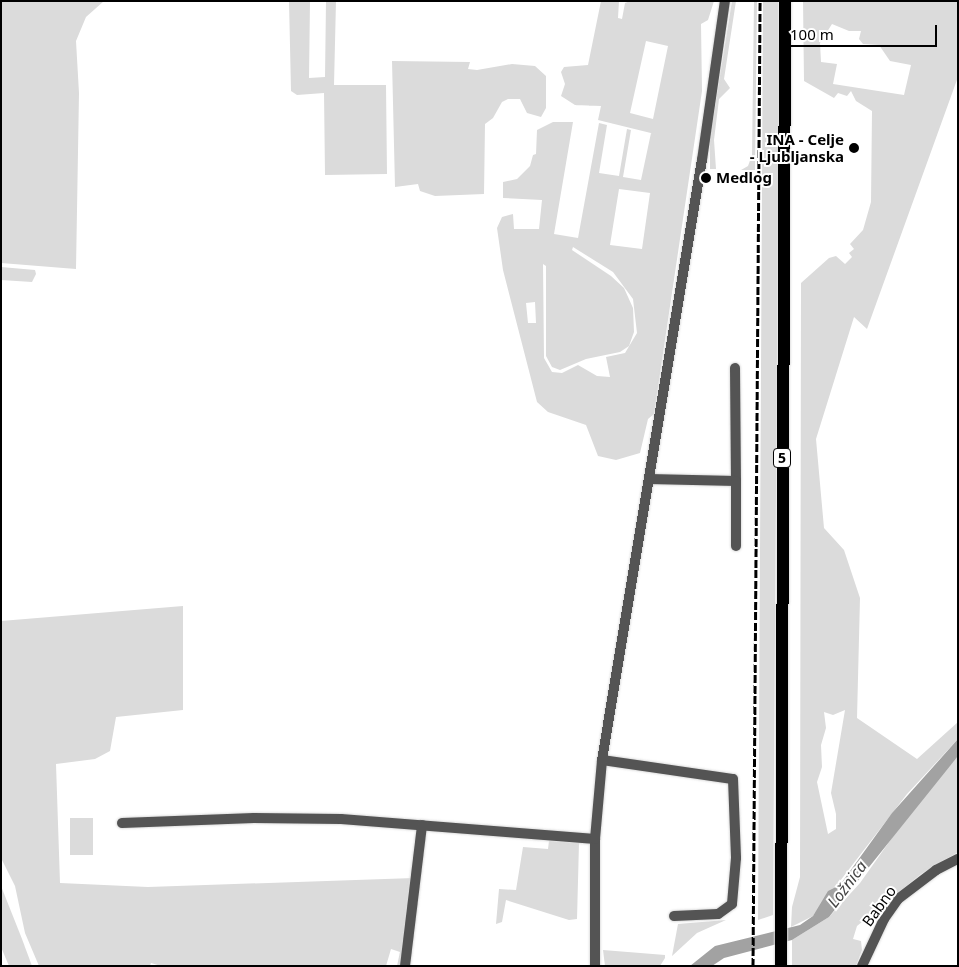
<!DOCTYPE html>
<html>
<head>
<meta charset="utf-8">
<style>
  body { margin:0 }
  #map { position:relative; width:959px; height:967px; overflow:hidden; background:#fff; font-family:"Noto Sans",sans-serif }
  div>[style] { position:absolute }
  .green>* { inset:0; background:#dbdbdb; transform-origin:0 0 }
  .water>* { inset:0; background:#a2a2a2 }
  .roads { filter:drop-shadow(0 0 1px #dbdbdb) drop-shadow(0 0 1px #dbdbdb) }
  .minor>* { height:10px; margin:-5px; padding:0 5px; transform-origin:5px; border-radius:5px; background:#545454 }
  .tertiary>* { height:10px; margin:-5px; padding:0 5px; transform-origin:5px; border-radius:5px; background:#545454 }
  .primary>* { height:12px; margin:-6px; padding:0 6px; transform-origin:6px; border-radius:6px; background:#000 }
  .rail>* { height:3px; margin-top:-1.5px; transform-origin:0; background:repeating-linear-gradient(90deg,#000 0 8px,transparent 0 10.5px) }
  .dots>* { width:14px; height:14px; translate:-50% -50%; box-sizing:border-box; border:2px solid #fff; border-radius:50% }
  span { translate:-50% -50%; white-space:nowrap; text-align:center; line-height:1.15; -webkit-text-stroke:4px #fff; paint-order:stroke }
  .shield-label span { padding:1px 4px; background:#fff; border:1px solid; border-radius:4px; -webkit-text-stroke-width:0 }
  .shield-label { font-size:14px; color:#000; font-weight:700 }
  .poi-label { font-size:15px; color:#000; font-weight:700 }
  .right { translate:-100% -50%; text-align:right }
  .left { translate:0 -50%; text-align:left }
  .street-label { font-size:15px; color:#000 }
  .water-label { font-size:16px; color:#434343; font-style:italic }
  .frame { position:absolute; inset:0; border:2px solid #000; pointer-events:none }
  .scale { position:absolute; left:782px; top:25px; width:155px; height:22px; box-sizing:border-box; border:2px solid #000; border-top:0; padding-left:6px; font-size:15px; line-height:18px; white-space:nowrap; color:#000; -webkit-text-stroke:4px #fff; paint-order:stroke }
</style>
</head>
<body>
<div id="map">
  <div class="green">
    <div style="clip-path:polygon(1px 1px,104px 1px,86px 17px,76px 41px,79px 93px,76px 269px,1px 263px)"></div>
    <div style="clip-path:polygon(289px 1px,310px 1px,309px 78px,325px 77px,326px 1px,336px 1px,334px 85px,386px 85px,387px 174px,325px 175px,324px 93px,297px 95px,291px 91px)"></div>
    <div style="clip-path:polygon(evenodd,601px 1px,619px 1px,618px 18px,622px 19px,625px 3px,630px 1px,714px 1px,708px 20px,701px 24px,702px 91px,654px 414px,648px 419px,640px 453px,616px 460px,598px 456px,586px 425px,548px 412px,537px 402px,503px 270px,497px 228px,502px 217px,513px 214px,514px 229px,539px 229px,542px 200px,503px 198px,503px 182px,517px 179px,530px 166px,533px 155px,536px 154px,537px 130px,553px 122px,573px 122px,554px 234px,578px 238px,599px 123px,607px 125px,599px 173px,619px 176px,627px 129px,631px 130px,623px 177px,641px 180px,651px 133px,663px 136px,598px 120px,601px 106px,575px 105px,561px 96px,565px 84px,561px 72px,564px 67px,588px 65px,601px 1px,646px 41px,668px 46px,653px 119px,630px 113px,646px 41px,601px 1px,619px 189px,650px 193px,642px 249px,610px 245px,619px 189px,601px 1px,573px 247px,613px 272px,633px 299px,637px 333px,625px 353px,606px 357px,610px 377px,597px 376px,578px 365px,562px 373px,552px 372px,544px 358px,543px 264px,546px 266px,546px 356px,552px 367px,560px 370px,586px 359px,620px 352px,629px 346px,634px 332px,633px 308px,624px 288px,611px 276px,572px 250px,573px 247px,601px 1px,535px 302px,536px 323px,528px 323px,526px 303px,535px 302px)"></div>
    <div style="clip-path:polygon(732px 1px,736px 1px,724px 79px,730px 88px,719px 99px,714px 140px,716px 169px,710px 169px,710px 138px)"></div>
    <div style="clip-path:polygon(754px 1px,757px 1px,755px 170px,741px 170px,748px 166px,752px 155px)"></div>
    <div style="clip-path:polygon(763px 1px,778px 1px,779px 65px,773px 912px,773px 915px,758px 920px)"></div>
    <div style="clip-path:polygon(evenodd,803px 1px,958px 1px,958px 77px,867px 329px,854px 317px,816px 439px,824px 528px,844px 550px,860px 598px,857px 718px,917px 759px,958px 722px,958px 739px,907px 794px,813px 916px,791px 927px,792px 907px,800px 877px,801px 283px,829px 258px,836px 256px,845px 264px,852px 257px,849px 253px,854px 249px,850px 244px,863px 230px,871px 202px,872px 111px,856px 101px,851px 91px,847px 96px,838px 93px,834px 98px,804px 81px,803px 1px,832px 24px,849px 31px,861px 31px,859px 39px,863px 44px,879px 45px,890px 61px,911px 65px,904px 95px,833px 84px,837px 64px,821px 62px,820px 43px,832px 24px,803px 1px,845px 710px,831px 793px,836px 814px,836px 829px,828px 834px,817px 782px,822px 767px,821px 745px,826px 728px,824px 712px,833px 715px,845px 710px)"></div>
    <div style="clip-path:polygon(392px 61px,470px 62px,468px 69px,477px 70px,512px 64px,535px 66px,546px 76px,546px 108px,541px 117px,527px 113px,520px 99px,508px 99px,502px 102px,493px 118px,485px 124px,484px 194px,435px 196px,420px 191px,418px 184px,395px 187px)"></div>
    <div style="clip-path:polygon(1px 267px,35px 270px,36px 274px,32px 282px,1px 280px)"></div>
    <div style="clip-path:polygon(183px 606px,183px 710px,116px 717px,110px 751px,95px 759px,56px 764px,60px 883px,148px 887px,414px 878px,401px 966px,397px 966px,400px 952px,391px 949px,386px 966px,161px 966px,151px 963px,150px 966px,39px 966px,25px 933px,15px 886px,1px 858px,1px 621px)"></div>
    <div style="clip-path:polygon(958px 756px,958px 852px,921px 874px,857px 926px,853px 939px,861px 941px,862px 950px,856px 966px,792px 966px,792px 940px,829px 917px,860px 883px,916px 804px)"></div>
    <div style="left:70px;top:818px;width:23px;height:37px"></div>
    <div style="clip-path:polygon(549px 841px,579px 843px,577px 919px,569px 920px,506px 900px,502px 922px,496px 924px,499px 889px,516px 890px,523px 847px,548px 849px)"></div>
    <div style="clip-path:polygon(1px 886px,22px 939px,32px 966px,9px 966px,1px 947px)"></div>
    <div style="clip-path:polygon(726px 920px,697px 933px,672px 956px,678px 924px)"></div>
    <div style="clip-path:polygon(603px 950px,665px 955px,665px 958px,660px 966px,605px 966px)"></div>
  </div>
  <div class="water">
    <div style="clip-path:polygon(958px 739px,958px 756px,829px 917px,792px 940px,724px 958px,712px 966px,690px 966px,715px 946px,800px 925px,813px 916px,828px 891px,840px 885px,892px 813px)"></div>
  </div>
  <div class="roads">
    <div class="minor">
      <div style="left:735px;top:368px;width:113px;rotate:89.5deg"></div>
      <div style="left:649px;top:479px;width:87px;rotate:1.3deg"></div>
      <div style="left:736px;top:481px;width:65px;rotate:90deg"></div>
      <div style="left:602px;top:760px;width:132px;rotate:8.3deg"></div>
      <div style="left:733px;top:779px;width:79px;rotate:87.8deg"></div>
      <div style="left:736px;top:858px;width:46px;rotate:95deg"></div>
      <div style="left:732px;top:904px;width:17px;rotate:144deg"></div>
      <div style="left:718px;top:914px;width:44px;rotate:177.4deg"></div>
      <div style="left:122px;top:823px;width:132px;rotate:-2.2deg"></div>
      <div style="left:254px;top:818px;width:87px;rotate:0.7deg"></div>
      <div style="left:341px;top:819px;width:255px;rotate:4.5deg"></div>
      <div style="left:405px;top:966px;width:142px;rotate:-83.1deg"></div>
      <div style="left:862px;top:966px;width:52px;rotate:-64.9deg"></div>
      <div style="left:884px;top:919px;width:24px;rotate:-55deg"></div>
      <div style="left:898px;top:899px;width:48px;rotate:-37.3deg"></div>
      <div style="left:936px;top:870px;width:25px;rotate:-27deg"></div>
    </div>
    <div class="tertiary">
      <div style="left:595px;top:966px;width:127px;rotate:-90deg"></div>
      <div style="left:595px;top:839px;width:79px;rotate:-84.9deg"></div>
      <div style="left:602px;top:760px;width:608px;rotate:-80.54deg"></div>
      <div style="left:702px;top:160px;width:161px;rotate:-81.8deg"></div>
    </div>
    <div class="primary">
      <div style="left:781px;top:966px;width:965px;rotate:-89.76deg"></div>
    </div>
  </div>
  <div class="rail">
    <div style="left:753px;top:966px;width:965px;rotate:-89.58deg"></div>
  </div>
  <div class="dots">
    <div style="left:854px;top:148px;background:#000"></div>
    <div style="left:706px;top:178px;background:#000"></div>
  </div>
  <div class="shield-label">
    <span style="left:782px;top:458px">5</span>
  </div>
  <div class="poi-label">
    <span class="right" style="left:844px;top:148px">INA - Celje<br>- Ljubljanska</span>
    <span class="left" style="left:716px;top:178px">Medlog</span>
  </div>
  <div class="street-label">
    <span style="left:879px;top:906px;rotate:-54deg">Babno</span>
  </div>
  <div class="water-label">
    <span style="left:847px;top:884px;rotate:-53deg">Ložnica</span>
  </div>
  <div class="frame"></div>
  <div class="scale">100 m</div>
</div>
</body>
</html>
